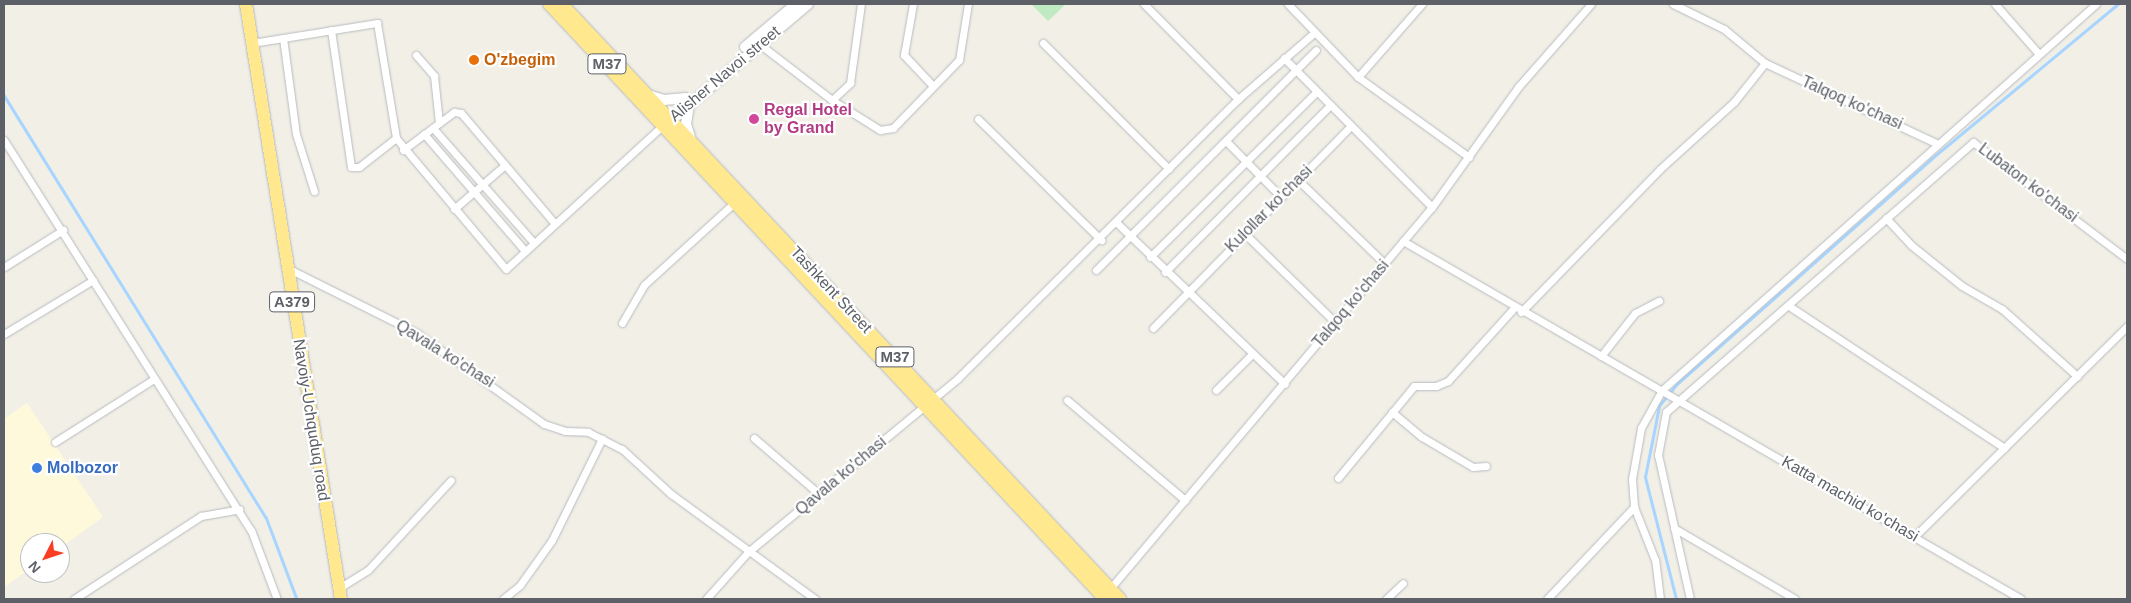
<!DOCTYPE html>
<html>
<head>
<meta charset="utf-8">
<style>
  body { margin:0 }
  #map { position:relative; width:2131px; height:603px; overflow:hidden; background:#f1efe6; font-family:Helvetica,sans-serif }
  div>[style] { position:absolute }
  .commercial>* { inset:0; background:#fff9dc }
  .green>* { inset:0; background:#c0eac2 }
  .stream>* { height:2.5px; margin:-1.25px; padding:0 1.25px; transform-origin:1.25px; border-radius:1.25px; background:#a7d5ff }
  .roads { filter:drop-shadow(0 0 1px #b8bbc0) drop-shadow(0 0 1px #b8bbc0) }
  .street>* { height:7px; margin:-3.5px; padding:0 3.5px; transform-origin:3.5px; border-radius:3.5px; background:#fff }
  .secondary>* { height:10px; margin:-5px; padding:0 5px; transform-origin:5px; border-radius:5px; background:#fff }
  .highway>* { height:12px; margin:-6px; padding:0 6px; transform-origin:6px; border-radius:6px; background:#ffe88e }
  .dots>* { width:14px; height:14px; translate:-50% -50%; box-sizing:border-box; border:2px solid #fff; border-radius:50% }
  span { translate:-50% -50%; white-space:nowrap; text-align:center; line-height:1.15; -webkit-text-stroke:4.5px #fff; paint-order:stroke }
  .shield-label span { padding:1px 4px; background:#fff; border:1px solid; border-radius:4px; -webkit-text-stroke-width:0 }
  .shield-label { font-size:15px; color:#5d6167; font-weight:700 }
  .food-label { font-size:16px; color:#c56008; font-weight:700 }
  .left { translate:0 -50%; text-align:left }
  .street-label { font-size:16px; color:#5d6167 }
  .hotel-label { font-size:16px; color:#b23c85; font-weight:700 }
  .shop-label { font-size:16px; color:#366cbe; font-weight:700 }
  .frame { position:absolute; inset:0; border:5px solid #5d6167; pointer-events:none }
  .north { position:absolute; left:20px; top:533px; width:50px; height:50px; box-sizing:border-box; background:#fff; border:1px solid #bec0c2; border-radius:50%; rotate:229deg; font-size:14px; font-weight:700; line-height:20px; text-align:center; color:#5d6167 }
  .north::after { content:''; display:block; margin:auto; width:18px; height:22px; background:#f93e24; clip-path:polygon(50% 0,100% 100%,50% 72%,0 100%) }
</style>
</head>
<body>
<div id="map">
  <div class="commercial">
    <div style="clip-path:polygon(27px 403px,103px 517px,60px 548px,60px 543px,30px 543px,30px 569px,4px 587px,4px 419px)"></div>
  </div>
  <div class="green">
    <div style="clip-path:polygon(1031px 4px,1066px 4px,1048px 21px)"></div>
  </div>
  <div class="stream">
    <div style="left:4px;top:95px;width:497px;rotate:58.2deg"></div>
    <div style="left:266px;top:517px;width:88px;rotate:69.3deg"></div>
    <div style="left:1676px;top:599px;width:126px;rotate:-104.3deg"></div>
    <div style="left:1645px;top:477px;width:72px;rotate:-78.8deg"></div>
    <div style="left:1659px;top:406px;width:28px;rotate:-51deg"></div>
    <div style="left:1677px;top:384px;width:338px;rotate:-41.5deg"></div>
    <div style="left:1930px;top:160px;width:244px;rotate:-39.7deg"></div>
  </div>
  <div class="roads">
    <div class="street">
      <div style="left:913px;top:4px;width:52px;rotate:100deg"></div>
      <div style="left:904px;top:55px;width:42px;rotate:46.9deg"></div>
      <div style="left:1144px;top:4px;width:134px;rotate:45.3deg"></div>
      <div style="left:1288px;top:4px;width:101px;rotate:46.2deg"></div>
      <div style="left:1358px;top:77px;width:137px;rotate:35.8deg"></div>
      <div style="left:1673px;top:4px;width:57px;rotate:26.1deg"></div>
      <div style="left:1724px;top:29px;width:53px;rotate:39.7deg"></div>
      <div style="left:1765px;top:63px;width:191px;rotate:25.1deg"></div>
      <div style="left:1995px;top:4px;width:65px;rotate:48.7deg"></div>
      <div style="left:331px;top:30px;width:138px;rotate:81.7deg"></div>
      <div style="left:351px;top:167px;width:8px"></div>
      <div style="left:359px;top:167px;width:47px;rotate:-38.1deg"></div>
      <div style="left:283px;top:38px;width:97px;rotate:82.3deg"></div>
      <div style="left:296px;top:134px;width:60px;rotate:72.5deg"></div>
      <div style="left:252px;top:43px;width:127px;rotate:-9.1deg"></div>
      <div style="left:377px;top:23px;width:117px;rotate:80.6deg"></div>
      <div style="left:396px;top:138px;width:171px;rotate:50deg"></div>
      <div style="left:506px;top:269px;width:213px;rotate:-42.5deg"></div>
      <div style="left:758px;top:43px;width:93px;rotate:37.6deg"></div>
      <div style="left:832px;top:100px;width:57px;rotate:32deg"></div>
      <div style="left:880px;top:130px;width:13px;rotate:-9deg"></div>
      <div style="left:893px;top:128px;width:95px;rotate:-45.9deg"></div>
      <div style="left:959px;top:60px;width:57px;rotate:-80.9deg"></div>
      <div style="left:1043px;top:43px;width:178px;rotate:45deg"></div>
      <div style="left:416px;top:55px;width:28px;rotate:49deg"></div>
      <div style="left:434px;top:76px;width:47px;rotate:83.9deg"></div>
      <div style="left:1284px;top:58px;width:210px;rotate:45.2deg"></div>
      <div style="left:1358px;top:77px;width:97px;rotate:-48.8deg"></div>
      <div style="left:832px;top:100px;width:25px;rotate:-43deg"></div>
      <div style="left:850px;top:83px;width:80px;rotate:-82.1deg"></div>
      <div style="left:978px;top:119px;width:173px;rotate:44.5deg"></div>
      <div style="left:433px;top:128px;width:153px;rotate:48.7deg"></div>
      <div style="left:424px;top:134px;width:155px;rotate:49.2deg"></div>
      <div style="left:4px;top:140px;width:462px;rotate:57.7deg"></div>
      <div style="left:251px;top:530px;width:74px;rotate:69.4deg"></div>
      <div style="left:1226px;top:141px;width:78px;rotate:45.5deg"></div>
      <div style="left:403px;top:150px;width:64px;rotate:-36.7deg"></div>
      <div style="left:454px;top:112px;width:7px;rotate:8deg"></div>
      <div style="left:461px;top:113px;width:145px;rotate:49.7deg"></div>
      <div style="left:1298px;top:180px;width:121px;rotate:44deg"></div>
      <div style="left:454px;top:209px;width:67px;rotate:-40.8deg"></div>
      <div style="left:1886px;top:218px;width:37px;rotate:47deg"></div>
      <div style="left:1911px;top:245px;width:65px;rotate:38.8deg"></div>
      <div style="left:1962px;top:286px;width:46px;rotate:29.9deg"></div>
      <div style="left:2002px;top:309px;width:101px;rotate:41.8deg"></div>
      <div style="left:1118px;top:224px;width:231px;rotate:43.8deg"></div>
      <div style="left:1244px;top:233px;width:129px;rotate:44.4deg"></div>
      <div style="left:1403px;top:241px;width:714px;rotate:30.08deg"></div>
      <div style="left:1150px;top:257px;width:235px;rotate:-44.8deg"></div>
      <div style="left:4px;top:267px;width:70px;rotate:-32.1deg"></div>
      <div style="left:287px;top:268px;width:145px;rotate:26.6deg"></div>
      <div style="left:417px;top:333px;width:156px;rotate:35.6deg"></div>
      <div style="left:544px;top:424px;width:22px;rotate:18deg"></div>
      <div style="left:565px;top:431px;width:23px;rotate:2deg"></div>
      <div style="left:588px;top:432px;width:38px;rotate:27deg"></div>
      <div style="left:622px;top:449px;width:67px;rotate:42.6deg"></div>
      <div style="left:671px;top:494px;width:178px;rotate:36.1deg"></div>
      <div style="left:1096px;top:270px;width:311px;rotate:-45deg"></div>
      <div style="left:1165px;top:272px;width:235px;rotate:-45.3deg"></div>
      <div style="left:1789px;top:306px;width:258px;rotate:33.4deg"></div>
      <div style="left:1521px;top:312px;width:199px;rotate:-45.8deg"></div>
      <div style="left:1660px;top:169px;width:100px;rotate:-42.2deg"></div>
      <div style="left:1734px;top:102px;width:50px;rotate:-51.5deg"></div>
      <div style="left:622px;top:323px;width:44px;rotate:-59.9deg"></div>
      <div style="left:644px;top:285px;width:123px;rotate:-42.4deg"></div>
      <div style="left:1153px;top:328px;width:283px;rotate:-45.6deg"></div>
      <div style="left:4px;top:334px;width:104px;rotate:-31.2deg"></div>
      <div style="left:1601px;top:356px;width:55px;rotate:-51.7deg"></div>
      <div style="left:1635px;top:313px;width:27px;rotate:-27deg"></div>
      <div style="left:1216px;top:390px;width:51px;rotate:-45deg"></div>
      <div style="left:1067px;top:400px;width:155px;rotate:40.3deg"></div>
      <div style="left:1392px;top:412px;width:39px;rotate:40deg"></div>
      <div style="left:1422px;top:437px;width:59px;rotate:30.5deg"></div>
      <div style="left:1473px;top:467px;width:13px;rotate:-4deg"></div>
      <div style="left:754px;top:438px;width:86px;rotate:40.7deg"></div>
      <div style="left:55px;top:442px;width:117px;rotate:-32.5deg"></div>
      <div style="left:1338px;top:478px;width:119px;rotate:-50.4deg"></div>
      <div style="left:1414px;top:386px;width:22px"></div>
      <div style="left:1436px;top:386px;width:13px;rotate:-23deg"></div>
      <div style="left:1448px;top:381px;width:98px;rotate:-47.9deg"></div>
      <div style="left:1674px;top:528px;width:140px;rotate:30.4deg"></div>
      <div style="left:1914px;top:537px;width:300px;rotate:-44.7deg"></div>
      <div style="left:339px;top:588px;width:34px;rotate:-32deg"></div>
      <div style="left:368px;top:570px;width:122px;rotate:-47.3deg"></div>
      <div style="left:1108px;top:591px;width:502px;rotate:-49.84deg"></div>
      <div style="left:1432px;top:207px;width:149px;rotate:-54.3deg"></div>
      <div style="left:1519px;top:86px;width:109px;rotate:-48.7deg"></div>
      <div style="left:74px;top:599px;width:152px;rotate:-33.2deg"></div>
      <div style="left:201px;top:516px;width:39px;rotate:-10deg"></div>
      <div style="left:503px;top:599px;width:22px;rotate:-39deg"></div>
      <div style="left:520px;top:585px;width:55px;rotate:-54.6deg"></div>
      <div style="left:552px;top:540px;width:113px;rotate:-63.7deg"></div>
      <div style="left:706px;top:599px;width:63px;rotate:-48.2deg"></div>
      <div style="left:748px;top:552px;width:273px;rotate:-39.6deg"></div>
      <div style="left:958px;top:378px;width:395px;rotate:-44.9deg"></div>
      <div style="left:1238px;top:99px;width:101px;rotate:-41deg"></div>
      <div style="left:1386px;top:599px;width:23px;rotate:-43deg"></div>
      <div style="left:1547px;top:599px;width:127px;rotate:-46.6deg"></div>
      <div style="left:1660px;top:599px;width:39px;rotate:-97deg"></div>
      <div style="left:1655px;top:560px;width:57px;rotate:-111.6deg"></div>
      <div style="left:1634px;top:507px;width:28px;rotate:-94deg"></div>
      <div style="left:1632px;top:479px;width:52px;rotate:-80deg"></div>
      <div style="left:1641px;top:428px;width:43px;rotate:-61.1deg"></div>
      <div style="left:1662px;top:390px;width:581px;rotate:-41.65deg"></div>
      <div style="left:1690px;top:599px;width:148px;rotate:-102.5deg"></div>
      <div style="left:1658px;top:455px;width:44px;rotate:-79.5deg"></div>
      <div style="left:1666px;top:412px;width:409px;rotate:-41.3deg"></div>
      <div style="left:1973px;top:142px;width:193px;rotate:37.2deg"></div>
    </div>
    <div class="secondary">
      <div style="left:745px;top:47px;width:67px;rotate:-40.1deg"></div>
      <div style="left:648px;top:95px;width:17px;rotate:17deg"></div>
      <div style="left:664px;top:100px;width:22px;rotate:-5deg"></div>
      <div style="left:689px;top:105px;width:19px;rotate:99deg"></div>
      <div style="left:686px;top:124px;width:17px;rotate:73deg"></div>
      <div style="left:667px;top:124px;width:185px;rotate:-40.4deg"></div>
    </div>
    <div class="highway">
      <div style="left:246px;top:4px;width:603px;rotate:80.93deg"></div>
      <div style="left:549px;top:4px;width:814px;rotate:46.94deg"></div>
      <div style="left:562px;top:4px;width:816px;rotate:46.84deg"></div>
    </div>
  </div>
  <div class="dots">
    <div style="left:474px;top:60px;background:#e8710a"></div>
    <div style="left:754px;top:119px;background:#d1479c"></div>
    <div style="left:37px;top:468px;background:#3f7fe0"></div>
  </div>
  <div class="shield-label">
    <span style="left:607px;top:64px">M37</span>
    <span style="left:292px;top:302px">A379</span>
    <span style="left:895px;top:357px">M37</span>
  </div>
  <div class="food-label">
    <span class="left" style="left:484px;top:60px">O'zbegim</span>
  </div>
  <div class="street-label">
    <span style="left:725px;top:74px;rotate:-40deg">Alisher Navoi street</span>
    <span style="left:1852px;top:103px;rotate:24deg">Talqoq ko'chasi</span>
    <span style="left:2028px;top:183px;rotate:37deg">Lubaton ko'chasi</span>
    <span style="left:1269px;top:209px;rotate:-45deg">Kulollar ko'chasi</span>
    <span style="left:831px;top:290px;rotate:47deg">Tashkent Street</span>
    <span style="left:1351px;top:304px;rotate:-50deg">Talqoq ko'chasi</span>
    <span style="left:445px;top:354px;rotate:32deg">Qavala ko'chasi</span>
    <span style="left:311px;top:420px;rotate:81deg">Navoiy-Uchquduq road</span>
    <span style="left:841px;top:476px;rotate:-40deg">Qavala ko'chasi</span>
    <span style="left:1850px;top:499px;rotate:30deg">Katta machid ko'chasi</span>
  </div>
  <div class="hotel-label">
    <span class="left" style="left:764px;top:119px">Regal Hotel<br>by Grand</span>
  </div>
  <div class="shop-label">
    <span class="left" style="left:47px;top:468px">Molbozor</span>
  </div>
  <div class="frame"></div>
  <div class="north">N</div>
</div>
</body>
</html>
